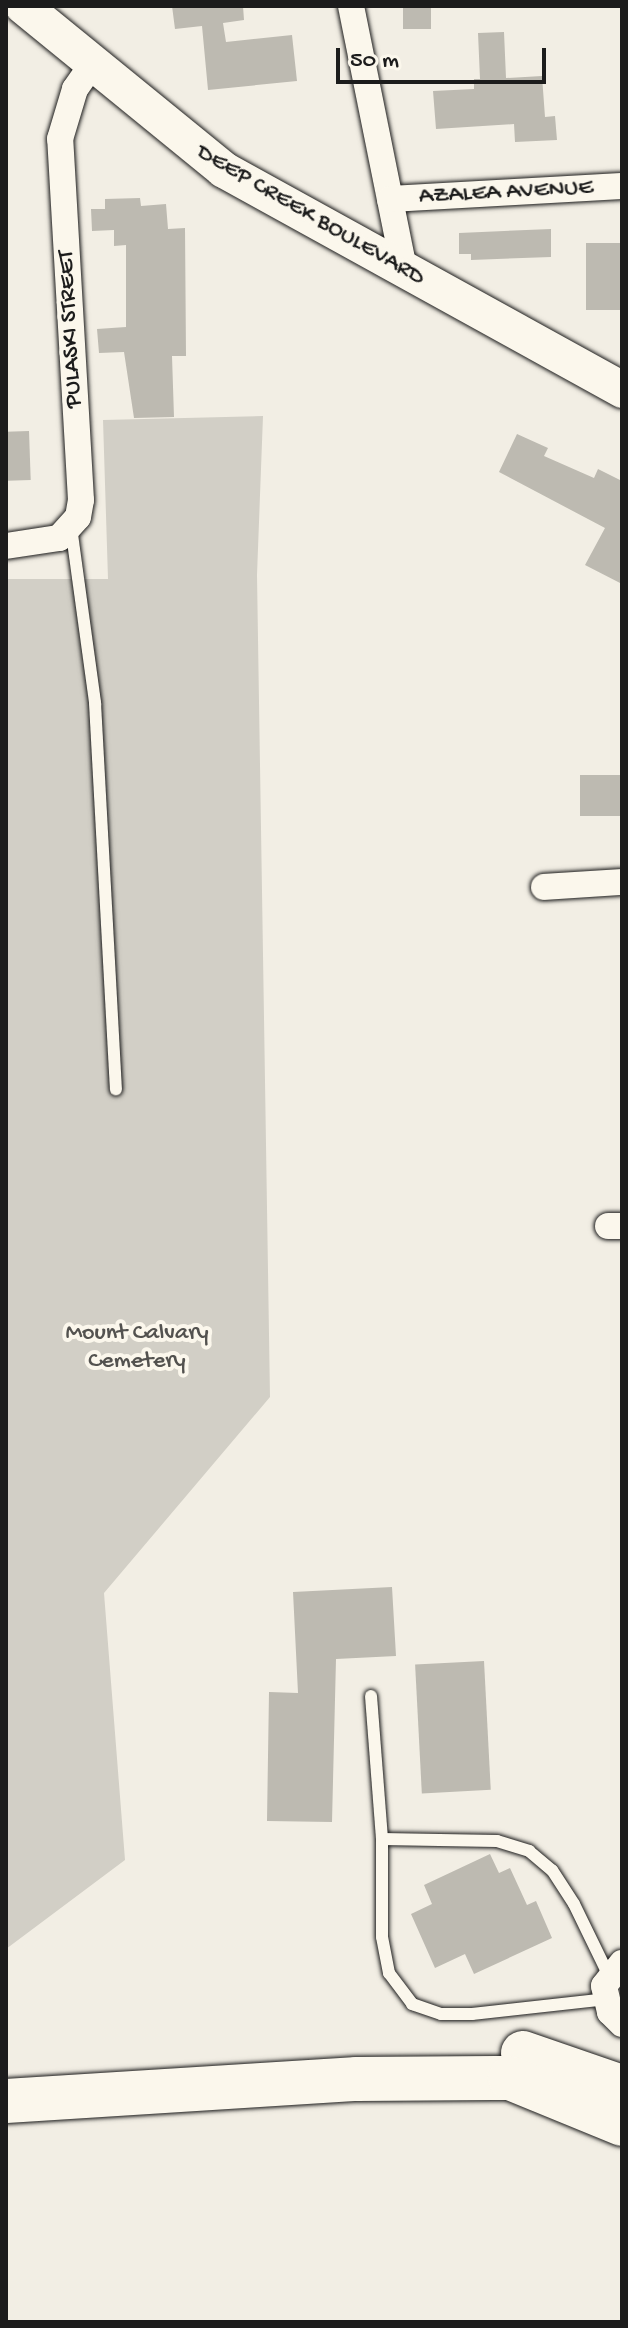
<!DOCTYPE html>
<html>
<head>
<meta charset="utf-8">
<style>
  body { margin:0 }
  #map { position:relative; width:628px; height:2328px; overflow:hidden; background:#f2eee4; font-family:"Gochi Hand",sans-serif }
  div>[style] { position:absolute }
  .green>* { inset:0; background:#d2cfc6 }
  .building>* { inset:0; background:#bdbab1; transform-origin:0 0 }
  .roads { filter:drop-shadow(0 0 2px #1c1c1c) drop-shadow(0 0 2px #1c1c1c) }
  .lane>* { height:12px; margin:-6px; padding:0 6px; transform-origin:6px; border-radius:6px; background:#fbf7ec }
  .street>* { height:26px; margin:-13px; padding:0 13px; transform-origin:13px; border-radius:13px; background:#fbf7ec }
  .secondary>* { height:36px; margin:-18px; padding:0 18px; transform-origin:18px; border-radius:18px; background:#fbf7ec }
  .highway>* { height:44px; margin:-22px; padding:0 22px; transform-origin:22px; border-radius:22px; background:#fbf7ec }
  span { translate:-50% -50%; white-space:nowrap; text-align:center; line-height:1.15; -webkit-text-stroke:8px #fbf7ec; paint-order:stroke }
  .street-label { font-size:24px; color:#1c1c1c }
  .park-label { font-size:24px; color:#53524f }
  .frame { position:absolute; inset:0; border:8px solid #1c1c1c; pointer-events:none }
  .scale { position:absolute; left:336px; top:48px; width:210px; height:36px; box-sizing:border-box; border:4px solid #1c1c1c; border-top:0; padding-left:10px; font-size:24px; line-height:28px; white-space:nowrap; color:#1c1c1c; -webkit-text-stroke:6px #fbf7ec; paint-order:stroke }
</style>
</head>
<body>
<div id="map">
  <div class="green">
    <div style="clip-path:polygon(263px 416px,257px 575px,270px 1397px,104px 1593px,125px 1860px,6px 1949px,6px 579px,108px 579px,103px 420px)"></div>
  </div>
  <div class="building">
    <div style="clip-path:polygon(172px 6px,243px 6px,244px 20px,223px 23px,226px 42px,292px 35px,297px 81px,208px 90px,202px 26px,175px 29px)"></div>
    <div style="left:403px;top:6px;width:28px;height:23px"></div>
    <div style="clip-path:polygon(504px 32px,506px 78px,542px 76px,545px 117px,555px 116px,557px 140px,515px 142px,514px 124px,436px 129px,433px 91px,474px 89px,474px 79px,480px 79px,478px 33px)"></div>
    <div style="clip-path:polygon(140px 198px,141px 206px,166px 204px,168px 229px,185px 228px,186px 356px,172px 356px,174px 417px,134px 418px,124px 352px,99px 353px,97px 329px,126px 327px,126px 245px,114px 246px,114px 230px,92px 231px,91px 209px,105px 209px,105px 199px)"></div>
    <div style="clip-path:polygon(551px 229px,551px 257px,471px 260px,471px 254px,459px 254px,459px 233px)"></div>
    <div style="left:622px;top:243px;width:67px;height:36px;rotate:90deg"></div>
    <div style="left:29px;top:431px;width:49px;height:23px;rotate:88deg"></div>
    <div style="clip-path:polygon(517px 434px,548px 448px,544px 456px,594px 478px,598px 469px,622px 481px,622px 584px,585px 565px,605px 528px,499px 472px)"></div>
    <div style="left:622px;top:775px;width:41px;height:42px;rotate:90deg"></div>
    <div style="clip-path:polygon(392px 1587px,396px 1656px,336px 1659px,332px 1822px,267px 1821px,269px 1692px,298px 1693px,293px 1592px)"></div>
    <div style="left:484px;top:1661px;width:129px;height:69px;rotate:87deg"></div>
    <div style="clip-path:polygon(490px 1854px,499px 1873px,510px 1868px,527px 1905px,536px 1901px,552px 1938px,474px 1974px,465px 1954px,435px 1968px,411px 1914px,432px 1904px,424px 1885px)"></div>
  </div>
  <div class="roads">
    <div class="lane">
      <div style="left:71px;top:527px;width:178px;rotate:82.2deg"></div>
      <div style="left:95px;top:703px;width:387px;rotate:86.9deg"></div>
      <div style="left:371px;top:1696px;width:143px;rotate:85.6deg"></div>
      <div style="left:382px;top:1839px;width:115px;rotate:1deg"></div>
      <div style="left:497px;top:1841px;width:34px;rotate:17deg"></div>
      <div style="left:529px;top:1851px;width:30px;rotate:40deg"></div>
      <div style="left:552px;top:1870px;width:40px;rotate:57.1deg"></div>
      <div style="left:574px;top:1904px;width:80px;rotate:64.1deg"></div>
      <div style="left:382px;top:1839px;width:98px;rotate:90deg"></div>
      <div style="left:382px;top:1937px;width:37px;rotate:79deg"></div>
      <div style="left:389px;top:1973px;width:39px;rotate:53deg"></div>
      <div style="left:412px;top:2004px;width:31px;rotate:19deg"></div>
      <div style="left:441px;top:2014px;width:31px"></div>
      <div style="left:472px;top:2014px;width:136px;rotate:-6.3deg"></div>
    </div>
    <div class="street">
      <div style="left:351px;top:6px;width:272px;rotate:78.6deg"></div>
      <div style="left:390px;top:199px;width:232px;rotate:-3.2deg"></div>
      <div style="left:6px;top:546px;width:54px;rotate:-8.6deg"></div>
      <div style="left:59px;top:538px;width:28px;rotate:-48deg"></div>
      <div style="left:78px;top:517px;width:17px;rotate:-80deg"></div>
      <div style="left:81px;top:500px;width:362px;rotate:-93.3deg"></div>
      <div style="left:60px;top:139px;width:52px;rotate:-73.3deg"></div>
      <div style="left:75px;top:89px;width:29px;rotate:-55deg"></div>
      <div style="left:544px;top:887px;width:78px;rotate:-3.7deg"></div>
      <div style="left:608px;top:1226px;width:14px"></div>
      <div style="left:622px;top:1963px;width:29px;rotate:128deg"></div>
      <div style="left:604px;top:1986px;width:27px;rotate:77deg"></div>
      <div style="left:610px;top:2012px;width:17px;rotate:45deg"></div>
    </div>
    <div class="secondary">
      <div style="left:23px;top:6px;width:259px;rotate:39.2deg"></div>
      <div style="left:224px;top:170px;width:455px;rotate:28.9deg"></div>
    </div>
    <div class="highway">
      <div style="left:523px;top:2053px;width:105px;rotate:19deg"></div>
      <div style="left:6px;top:2101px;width:352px;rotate:-3.6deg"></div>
      <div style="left:357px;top:2079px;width:153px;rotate:-0.4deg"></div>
      <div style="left:510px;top:2078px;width:121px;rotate:22.3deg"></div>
    </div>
  </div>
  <div class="street-label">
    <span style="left:506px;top:193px;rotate:-3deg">AZALEA AVENUE</span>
    <span style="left:310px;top:216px;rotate:30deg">DEEP CREEK BOULEVARD</span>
    <span style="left:71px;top:329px;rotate:-93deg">PULASKI STREET</span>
  </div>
  <div class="park-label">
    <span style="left:137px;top:1348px">Mount Calvary<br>Cemetery</span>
  </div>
  <div class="frame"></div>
  <div class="scale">50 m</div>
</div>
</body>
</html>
